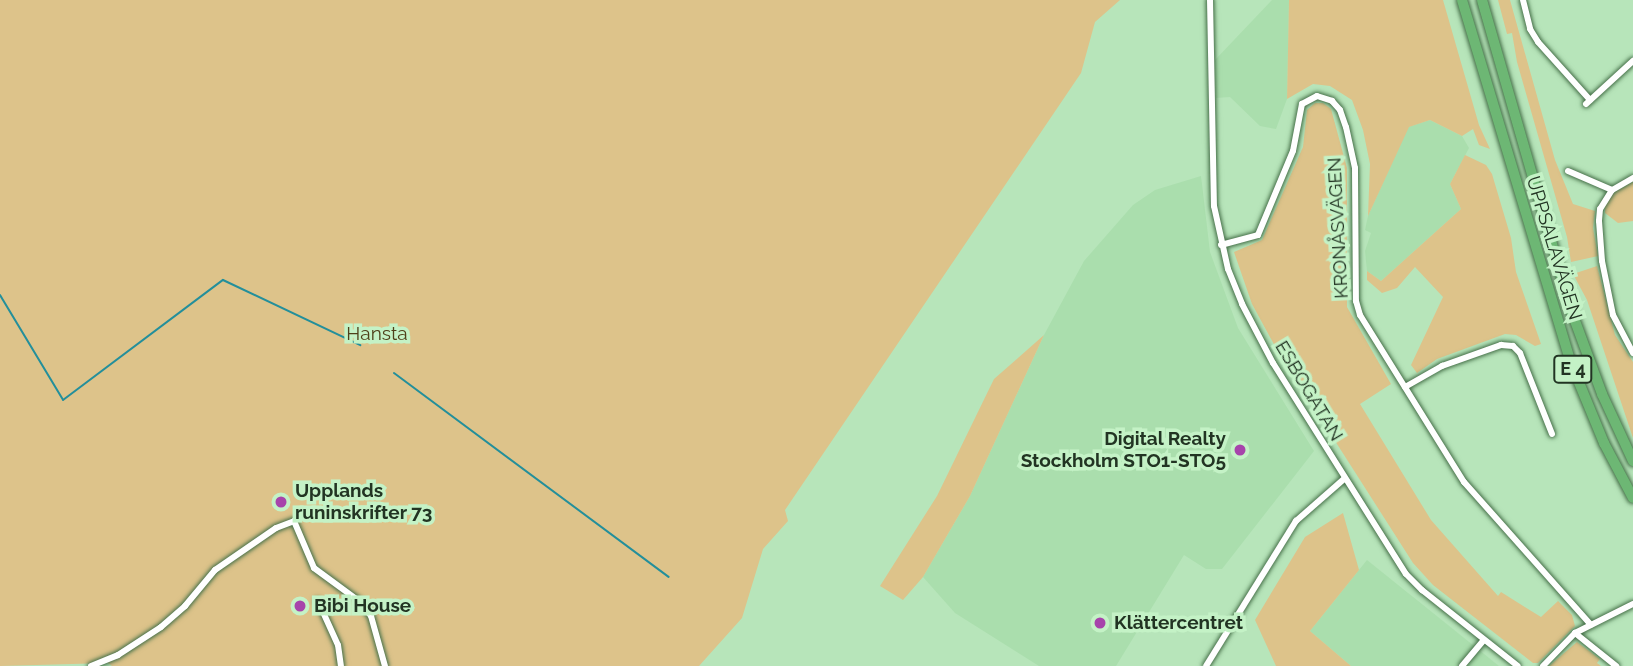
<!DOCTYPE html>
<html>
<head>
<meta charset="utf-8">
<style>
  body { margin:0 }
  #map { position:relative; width:1633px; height:666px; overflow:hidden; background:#b7e5ba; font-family:Raleway,sans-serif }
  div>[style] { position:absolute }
  .built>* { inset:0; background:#aadead }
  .green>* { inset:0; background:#ddc38a }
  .stream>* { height:2px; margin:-1px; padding:0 1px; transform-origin:1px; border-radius:1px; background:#238f9b }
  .roads { filter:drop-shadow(0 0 2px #467049) drop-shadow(0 0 2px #467049) }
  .minor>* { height:6px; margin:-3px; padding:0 3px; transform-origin:3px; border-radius:3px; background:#fff }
  .motorway>* { height:10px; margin:-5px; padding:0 5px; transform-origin:5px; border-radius:5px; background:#6db774 }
  .dots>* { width:19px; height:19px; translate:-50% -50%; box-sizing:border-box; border:4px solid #c4f2c6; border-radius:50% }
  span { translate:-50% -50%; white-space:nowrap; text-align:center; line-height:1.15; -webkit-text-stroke:7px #c4f2c6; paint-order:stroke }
  .shield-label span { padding:2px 5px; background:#c4f2c6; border:2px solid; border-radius:5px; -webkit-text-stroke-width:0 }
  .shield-label { font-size:18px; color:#223423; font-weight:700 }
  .street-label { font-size:19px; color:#223423 }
  .park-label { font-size:19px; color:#4f3f19 }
  .poi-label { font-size:19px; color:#223423; font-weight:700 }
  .right { translate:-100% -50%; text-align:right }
  .left { translate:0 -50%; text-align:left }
</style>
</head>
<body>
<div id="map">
  <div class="built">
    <div style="clip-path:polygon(1272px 0,1289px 0,1287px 99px,1276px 129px,1260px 126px,1230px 97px,1216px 98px,1215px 60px)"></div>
    <div style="clip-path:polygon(1430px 120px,1462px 136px,1469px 148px,1450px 184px,1461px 209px,1381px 281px,1367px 271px,1365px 251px,1371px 233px,1365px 230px,1368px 216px,1408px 127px)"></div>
    <div style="clip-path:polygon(1201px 176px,1210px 252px,1238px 328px,1314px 451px,1222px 569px,1206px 569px,1184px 555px,1116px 666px,1039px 666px,955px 613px,923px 577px,970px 496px,1044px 335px,1084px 261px,1133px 205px,1155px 190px)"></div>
    <div style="clip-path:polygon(1367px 560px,1499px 666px,1351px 666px,1310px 631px)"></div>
  </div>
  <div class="green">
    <div style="clip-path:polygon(0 0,1120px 0,1095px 22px,1081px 73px,785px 510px,788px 521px,763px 549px,742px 618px,699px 666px,112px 666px,108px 663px,0 666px)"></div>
    <div style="clip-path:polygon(1289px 0,1443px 0,1479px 125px,1490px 149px,1479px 145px,1473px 129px,1462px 136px,1430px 120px,1409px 127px,1368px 216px,1370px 164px,1363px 130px,1352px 100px,1330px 86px,1313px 84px,1287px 99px)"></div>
    <div style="clip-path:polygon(1498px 0,1510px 0,1555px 160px,1573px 204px,1595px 211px,1593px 228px,1598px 256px,1571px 262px,1567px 237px,1517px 62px,1512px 33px,1507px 34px)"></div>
    <div style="clip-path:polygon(1315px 103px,1323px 103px,1331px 109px,1347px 168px,1347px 307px,1391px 384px,1360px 404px,1431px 520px,1498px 596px,1501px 592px,1541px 617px,1558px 601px,1572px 615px,1575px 626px,1538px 663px,1533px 663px,1433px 585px,1413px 563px,1277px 350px,1252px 304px,1234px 252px,1262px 240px,1303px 147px,1307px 110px)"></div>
    <div style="clip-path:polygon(1465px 155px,1486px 165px,1492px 174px,1511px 238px,1516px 272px,1541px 344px,1535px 346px,1516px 335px,1505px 334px,1437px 359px,1417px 373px,1411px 365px,1443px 297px,1415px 267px,1397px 288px,1382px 293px,1367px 280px,1367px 271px,1381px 281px,1461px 209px,1450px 184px)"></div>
    <div style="clip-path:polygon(1633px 182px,1633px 221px,1618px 223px,1605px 213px,1605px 204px,1611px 194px)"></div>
    <div style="clip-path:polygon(1597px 266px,1615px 335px,1633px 362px,1633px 438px,1587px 300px,1573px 274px)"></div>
    <div style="clip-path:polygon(1044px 335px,970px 496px,923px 577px,903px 600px,880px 586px,937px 496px,994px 379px)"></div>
    <div style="clip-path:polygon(1343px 513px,1359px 570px,1310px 631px,1351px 666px,1276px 666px,1255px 620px,1305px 537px)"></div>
    <div style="clip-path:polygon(1577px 642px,1600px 659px,1597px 663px,1601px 666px,1549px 666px)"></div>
  </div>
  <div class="stream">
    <div style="left:0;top:295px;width:122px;rotate:59deg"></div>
    <div style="left:63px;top:400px;width:200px;rotate:-36.9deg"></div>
    <div style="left:223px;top:280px;width:152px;rotate:25.4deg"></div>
    <div style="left:394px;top:373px;width:342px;rotate:36.6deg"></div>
  </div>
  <div class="roads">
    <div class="minor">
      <div style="left:1210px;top:0;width:206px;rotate:88.9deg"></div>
      <div style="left:1214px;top:206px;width:65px;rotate:77.5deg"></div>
      <div style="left:1228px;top:269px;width:38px;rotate:68deg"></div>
      <div style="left:1242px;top:304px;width:67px;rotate:62.3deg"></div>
      <div style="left:1273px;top:363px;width:249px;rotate:57.8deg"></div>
      <div style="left:1406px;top:574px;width:23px;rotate:45deg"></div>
      <div style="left:1422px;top:590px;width:122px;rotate:38.4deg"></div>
      <div style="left:1523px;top:0;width:30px;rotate:76deg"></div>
      <div style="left:1530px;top:29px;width:15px;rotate:58deg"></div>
      <div style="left:1538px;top:42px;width:78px;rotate:48.1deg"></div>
      <div style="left:1586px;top:104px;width:64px;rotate:-42.5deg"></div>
      <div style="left:1568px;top:171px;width:48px;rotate:23.4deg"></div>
      <div style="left:1633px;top:178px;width:24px;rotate:150deg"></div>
      <div style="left:1612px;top:190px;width:22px;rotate:122deg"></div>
      <div style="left:1600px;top:209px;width:12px;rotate:95deg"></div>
      <div style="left:1599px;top:221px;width:40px;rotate:85.7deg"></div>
      <div style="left:1602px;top:261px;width:55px;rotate:78.5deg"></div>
      <div style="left:1613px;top:315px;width:43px;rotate:62.2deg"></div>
      <div style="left:1221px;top:245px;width:38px;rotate:-15deg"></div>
      <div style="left:1258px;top:235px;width:91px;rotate:-67.4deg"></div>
      <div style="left:1293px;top:151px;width:48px;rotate:-79.2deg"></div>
      <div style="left:1302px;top:104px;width:17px;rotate:-28deg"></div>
      <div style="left:1317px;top:96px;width:16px;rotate:18deg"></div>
      <div style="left:1332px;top:101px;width:12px;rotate:48deg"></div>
      <div style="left:1340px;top:110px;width:18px;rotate:71deg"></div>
      <div style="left:1346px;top:127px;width:42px;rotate:77.6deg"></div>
      <div style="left:1355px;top:168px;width:133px;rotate:89.6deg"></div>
      <div style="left:1356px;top:301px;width:15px;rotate:74deg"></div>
      <div style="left:1360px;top:315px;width:197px;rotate:58.1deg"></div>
      <div style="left:1464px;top:482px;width:191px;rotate:48.4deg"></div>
      <div style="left:1405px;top:387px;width:43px;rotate:-29.6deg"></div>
      <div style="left:1442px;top:366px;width:63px;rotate:-19.6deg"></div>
      <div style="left:1501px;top:345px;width:12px;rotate:5deg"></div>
      <div style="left:1513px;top:346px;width:10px;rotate:45deg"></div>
      <div style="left:1520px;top:353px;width:87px;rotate:68.4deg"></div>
      <div style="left:318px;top:601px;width:48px;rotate:65.6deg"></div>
      <div style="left:338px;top:645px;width:21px;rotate:82deg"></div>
      <div style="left:1575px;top:633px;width:53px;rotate:38.8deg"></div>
      <div style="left:91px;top:666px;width:29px;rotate:-22deg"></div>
      <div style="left:118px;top:655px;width:51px;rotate:-33.1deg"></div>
      <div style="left:161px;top:627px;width:32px;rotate:-41deg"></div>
      <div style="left:185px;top:606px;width:47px;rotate:-50.2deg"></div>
      <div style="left:215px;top:570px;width:74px;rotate:-34.5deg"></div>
      <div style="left:276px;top:528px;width:19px;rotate:-21deg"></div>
      <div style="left:294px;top:521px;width:51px;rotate:66.9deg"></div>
      <div style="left:314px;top:568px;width:56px;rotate:36.3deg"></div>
      <div style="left:359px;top:601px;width:19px;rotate:51deg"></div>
      <div style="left:371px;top:616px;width:52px;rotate:74.4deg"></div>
      <div style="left:1206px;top:666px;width:171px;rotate:-58.2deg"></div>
      <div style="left:1296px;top:521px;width:64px;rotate:-41.2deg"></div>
      <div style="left:1462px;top:666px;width:34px;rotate:-50deg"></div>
      <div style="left:1543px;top:666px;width:46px;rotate:-45.9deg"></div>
      <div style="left:1575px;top:633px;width:65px;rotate:-26.6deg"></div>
    </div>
    <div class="motorway">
      <div style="left:1462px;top:0;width:379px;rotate:73.3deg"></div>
      <div style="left:1571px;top:363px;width:87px;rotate:67.6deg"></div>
      <div style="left:1604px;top:443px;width:62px;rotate:62.2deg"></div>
      <div style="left:1482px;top:0;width:323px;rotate:74deg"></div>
      <div style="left:1571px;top:310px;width:90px;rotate:69.7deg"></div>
      <div style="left:1602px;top:394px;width:74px;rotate:65.2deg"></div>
    </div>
  </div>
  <div class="dots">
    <div style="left:1240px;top:450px;background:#a744ab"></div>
    <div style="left:281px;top:502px;background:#a744ab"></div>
    <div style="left:300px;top:606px;background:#a744ab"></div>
    <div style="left:1100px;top:623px;background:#a744ab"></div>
  </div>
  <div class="shield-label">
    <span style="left:1573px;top:369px">E 4</span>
  </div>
  <div class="street-label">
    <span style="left:1338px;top:228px;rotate:-93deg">KRONÅSVÄGEN</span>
    <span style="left:1554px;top:248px;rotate:73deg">UPPSALAVÄGEN</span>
    <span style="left:1309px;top:391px;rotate:59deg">ESBOGATAN</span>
  </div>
  <div class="park-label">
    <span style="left:377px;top:334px">Hansta</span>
  </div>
  <div class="poi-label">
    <span class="right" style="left:1226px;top:450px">Digital Realty<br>Stockholm STO1-STO5</span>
    <span class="left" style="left:295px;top:502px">Upplands<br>runinskrifter 73</span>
    <span class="left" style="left:314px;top:606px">Bibi House</span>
    <span class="left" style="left:1114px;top:623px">Klättercentret</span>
  </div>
</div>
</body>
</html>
